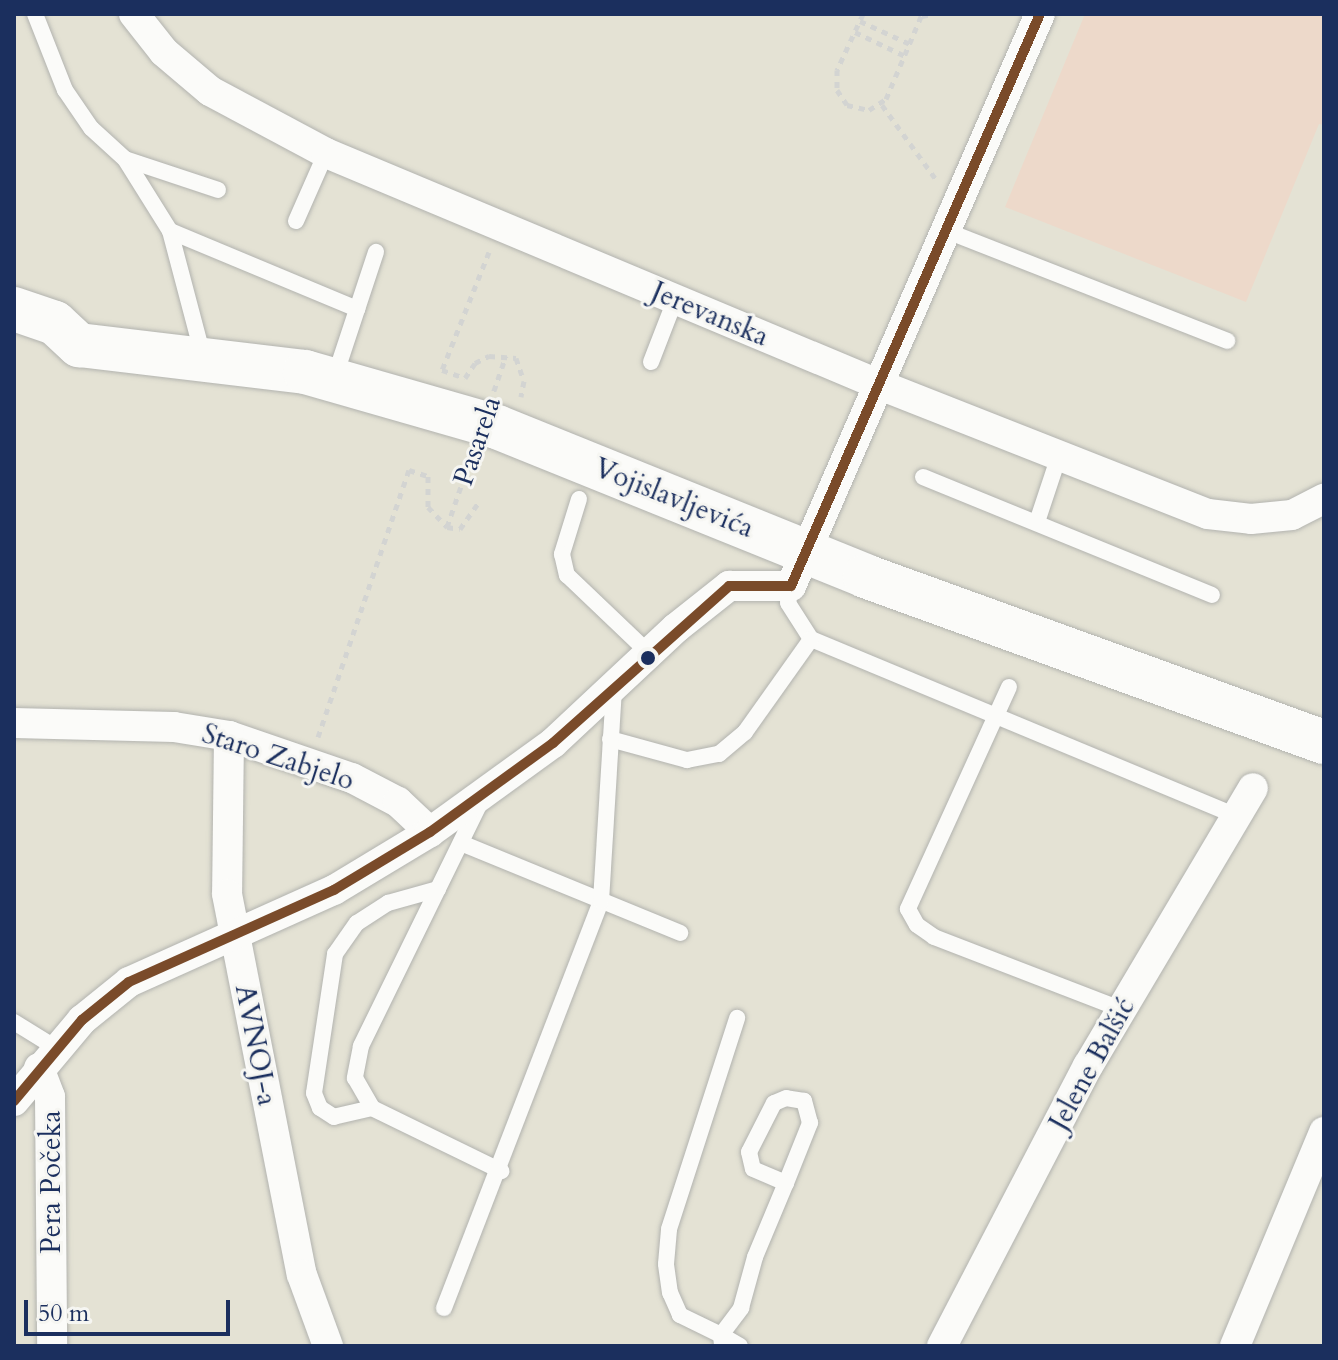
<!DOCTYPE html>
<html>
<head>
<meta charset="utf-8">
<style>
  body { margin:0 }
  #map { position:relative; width:1338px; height:1360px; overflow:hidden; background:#e4e2d4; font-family:Cardo,serif }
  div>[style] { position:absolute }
  .built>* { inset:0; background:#edd9ca }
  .path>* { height:5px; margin-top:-2.5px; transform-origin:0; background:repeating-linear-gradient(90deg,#d3d4d2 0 6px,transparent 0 12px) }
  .roads { filter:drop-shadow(0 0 2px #b2b3af) drop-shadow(0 0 2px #b2b3af) }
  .service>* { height:16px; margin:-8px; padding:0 8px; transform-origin:8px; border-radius:8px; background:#fbfbf9 }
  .minor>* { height:30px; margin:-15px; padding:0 15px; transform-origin:15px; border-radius:15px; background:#fbfbf9 }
  .primary>* { height:44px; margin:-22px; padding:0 22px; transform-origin:22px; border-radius:22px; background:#fbfbf9 }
  .path-bridge>* { height:5px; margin-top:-2.5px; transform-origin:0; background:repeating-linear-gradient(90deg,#d3d4d2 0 6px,transparent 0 12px) }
  .bus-1>* { height:10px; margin:-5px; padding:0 5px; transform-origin:5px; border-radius:5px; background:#7a4b2a }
  .dots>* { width:22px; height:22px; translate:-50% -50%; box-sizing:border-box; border:4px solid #f6f6f2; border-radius:50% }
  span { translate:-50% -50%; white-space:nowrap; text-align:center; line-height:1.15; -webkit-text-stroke:6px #f6f6f2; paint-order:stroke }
  .street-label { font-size:28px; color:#1b2f5e }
  .frame { position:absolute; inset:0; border:16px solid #1b2f5e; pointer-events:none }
  .scale { position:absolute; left:24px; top:1300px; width:206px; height:36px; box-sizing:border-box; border:4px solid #1b2f5e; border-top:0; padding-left:10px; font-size:24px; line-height:28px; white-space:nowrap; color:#1b2f5e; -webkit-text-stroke:6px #f6f6f2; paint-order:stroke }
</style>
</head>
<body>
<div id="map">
  <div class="built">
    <div style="clip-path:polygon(1085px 14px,1324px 14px,1324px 125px,1319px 124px,1246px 302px,1005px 207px)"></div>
  </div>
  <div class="path">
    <div style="left:863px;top:14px;width:62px;rotate:114.9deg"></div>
    <div style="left:837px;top:70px;width:20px;rotate:90deg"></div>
    <div style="left:837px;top:90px;width:18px;rotate:56deg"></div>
    <div style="left:847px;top:105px;width:23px;rotate:13deg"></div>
    <div style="left:869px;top:110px;width:20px;rotate:-33deg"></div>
    <div style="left:886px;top:99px;width:92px;rotate:-67deg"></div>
    <div style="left:922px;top:16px;width:10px;rotate:-11deg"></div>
    <div style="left:860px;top:21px;width:55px;rotate:24.7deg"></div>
    <div style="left:855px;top:32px;width:55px;rotate:25.6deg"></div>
    <div style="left:882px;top:105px;width:95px;rotate:54deg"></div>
    <div style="left:489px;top:252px;width:127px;rotate:111.7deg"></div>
    <div style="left:442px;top:370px;width:24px;rotate:19deg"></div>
    <div style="left:465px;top:378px;width:18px;rotate:-56deg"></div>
    <div style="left:475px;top:363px;width:16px;rotate:-27deg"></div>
    <div style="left:489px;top:356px;width:27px;rotate:4deg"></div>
    <div style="left:516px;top:358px;width:24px;rotate:71deg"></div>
    <div style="left:524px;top:381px;width:16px;rotate:101deg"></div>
    <div style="left:318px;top:737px;width:282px;rotate:-71.2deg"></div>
    <div style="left:409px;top:470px;width:20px;rotate:18deg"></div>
    <div style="left:428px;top:476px;width:31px;rotate:90deg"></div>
    <div style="left:428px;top:507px;width:28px;rotate:46deg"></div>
    <div style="left:447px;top:527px;width:13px;rotate:9deg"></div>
    <div style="left:460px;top:529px;width:35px;rotate:-55deg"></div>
  </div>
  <div class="roads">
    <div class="service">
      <div style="left:35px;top:14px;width:82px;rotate:68.5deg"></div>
      <div style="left:65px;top:90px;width:46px;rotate:55.6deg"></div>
      <div style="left:91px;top:128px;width:46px;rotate:42.4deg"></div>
      <div style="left:125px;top:159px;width:98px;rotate:18.4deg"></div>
      <div style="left:125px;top:159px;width:85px;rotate:58deg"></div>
      <div style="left:170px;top:231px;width:129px;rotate:75.2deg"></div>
      <div style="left:296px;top:221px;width:74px;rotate:-66.2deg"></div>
      <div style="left:170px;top:231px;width:203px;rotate:22.6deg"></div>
      <div style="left:947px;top:231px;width:301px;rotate:21.4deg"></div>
      <div style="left:651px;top:362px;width:66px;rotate:-68.8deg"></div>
      <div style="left:334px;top:379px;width:134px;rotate:-71.7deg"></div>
      <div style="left:923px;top:477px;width:312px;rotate:22.2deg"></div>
      <div style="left:579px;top:499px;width:58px;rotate:107.2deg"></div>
      <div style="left:562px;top:554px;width:22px;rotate:77deg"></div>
      <div style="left:567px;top:575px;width:113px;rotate:43.6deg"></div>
      <div style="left:1037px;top:522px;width:70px;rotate:-71.6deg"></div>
      <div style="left:791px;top:586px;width:17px;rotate:100deg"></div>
      <div style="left:788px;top:603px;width:43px;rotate:57.4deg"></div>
      <div style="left:811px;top:639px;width:461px;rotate:22.6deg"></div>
      <div style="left:1009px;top:687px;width:244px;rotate:114.5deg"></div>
      <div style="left:908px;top:909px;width:18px;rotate:61deg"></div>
      <div style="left:917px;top:925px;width:21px;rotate:35deg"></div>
      <div style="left:934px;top:937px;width:200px;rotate:21.1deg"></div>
      <div style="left:610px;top:739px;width:80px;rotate:15.3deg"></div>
      <div style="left:687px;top:760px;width:33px;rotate:-11deg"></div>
      <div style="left:719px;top:754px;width:34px;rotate:-40deg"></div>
      <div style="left:745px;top:732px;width:114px;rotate:-54.6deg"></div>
      <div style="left:480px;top:803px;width:271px;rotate:116.1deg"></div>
      <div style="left:361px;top:1046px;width:33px;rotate:101deg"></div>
      <div style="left:355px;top:1078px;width:34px;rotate:60deg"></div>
      <div style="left:372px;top:1108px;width:144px;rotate:26deg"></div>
      <div style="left:461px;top:843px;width:237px;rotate:22.3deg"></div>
      <div style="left:14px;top:1022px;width:49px;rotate:31.8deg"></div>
      <div style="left:372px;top:1108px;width:39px;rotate:167deg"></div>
      <div style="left:334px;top:1117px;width:17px;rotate:-147deg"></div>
      <div style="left:320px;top:1108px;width:16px;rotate:-112deg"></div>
      <div style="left:314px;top:1093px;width:141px;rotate:-81.4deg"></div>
      <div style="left:335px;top:954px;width:38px;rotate:-55deg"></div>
      <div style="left:357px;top:923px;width:37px;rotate:-33deg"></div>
      <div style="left:388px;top:903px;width:52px;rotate:-15.6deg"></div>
      <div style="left:444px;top:1308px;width:436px;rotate:-68.9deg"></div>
      <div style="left:601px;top:901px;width:214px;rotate:-86.5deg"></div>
      <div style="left:722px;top:1345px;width:10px;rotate:-96deg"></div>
      <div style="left:721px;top:1335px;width:46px;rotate:-154deg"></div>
      <div style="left:680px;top:1315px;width:24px;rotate:-114deg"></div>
      <div style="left:670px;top:1293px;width:29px;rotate:-98deg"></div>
      <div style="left:666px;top:1264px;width:35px;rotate:-85deg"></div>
      <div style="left:669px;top:1229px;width:222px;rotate:-72.1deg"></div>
      <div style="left:740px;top:1346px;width:22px;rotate:-150deg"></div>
      <div style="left:721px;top:1335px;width:34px;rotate:-53deg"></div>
      <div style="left:741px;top:1308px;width:53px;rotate:-74.6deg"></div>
      <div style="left:755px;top:1257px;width:80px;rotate:-67.3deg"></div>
      <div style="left:786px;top:1183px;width:65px;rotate:-68.2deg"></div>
      <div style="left:810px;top:1123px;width:23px;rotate:-105deg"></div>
      <div style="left:804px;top:1101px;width:18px;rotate:-171deg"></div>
      <div style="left:786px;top:1098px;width:13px;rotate:157deg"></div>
      <div style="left:774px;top:1103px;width:55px;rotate:117deg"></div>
      <div style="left:749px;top:1152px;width:17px;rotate:77deg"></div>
      <div style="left:753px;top:1169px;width:36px;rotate:23deg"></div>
    </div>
    <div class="minor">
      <div style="left:134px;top:14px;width:48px;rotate:51.7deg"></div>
      <div style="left:164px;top:52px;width:60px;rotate:40.3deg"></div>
      <div style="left:210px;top:91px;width:132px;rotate:28.1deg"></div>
      <div style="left:326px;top:153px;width:601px;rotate:22.72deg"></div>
      <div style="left:880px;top:385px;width:352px;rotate:21.5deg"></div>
      <div style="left:1208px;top:514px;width:43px;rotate:6.6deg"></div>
      <div style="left:1251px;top:519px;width:41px;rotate:-5.6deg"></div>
      <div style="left:1292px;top:515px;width:36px;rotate:-27deg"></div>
      <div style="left:14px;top:723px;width:160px;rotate:1.4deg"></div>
      <div style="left:174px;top:727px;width:56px;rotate:9.3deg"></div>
      <div style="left:229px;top:736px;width:130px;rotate:18.9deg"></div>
      <div style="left:352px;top:778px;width:52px;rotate:27.6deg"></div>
      <div style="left:398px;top:802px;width:44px;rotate:43.2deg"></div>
      <div style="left:229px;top:736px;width:158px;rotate:90.7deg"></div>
      <div style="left:227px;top:894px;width:388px;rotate:78.9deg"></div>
      <div style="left:302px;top:1275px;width:76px;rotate:69.9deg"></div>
      <div style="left:39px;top:1068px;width:31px;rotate:69deg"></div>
      <div style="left:50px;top:1097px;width:249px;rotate:89.5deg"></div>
      <div style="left:14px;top:1101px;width:106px;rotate:-50deg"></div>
      <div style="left:82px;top:1020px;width:60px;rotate:-39deg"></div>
      <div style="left:129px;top:982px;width:225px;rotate:-24.2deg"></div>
      <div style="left:334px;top:890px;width:112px;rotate:-31.1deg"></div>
      <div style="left:430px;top:832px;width:152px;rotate:-35.9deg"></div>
      <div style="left:553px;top:743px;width:168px;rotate:-43.1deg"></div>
      <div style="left:676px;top:628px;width:68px;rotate:-38.4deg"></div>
      <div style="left:729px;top:586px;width:62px"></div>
      <div style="left:791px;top:586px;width:624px;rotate:-66.48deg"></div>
      <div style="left:942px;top:1346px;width:316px;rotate:-62.5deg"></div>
      <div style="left:1088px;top:1066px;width:323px;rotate:-59.3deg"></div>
      <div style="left:1235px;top:1346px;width:232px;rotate:-67.4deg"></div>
    </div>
    <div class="primary">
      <div style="left:14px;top:309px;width:43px;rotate:18.9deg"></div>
      <div style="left:55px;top:323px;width:33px;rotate:43deg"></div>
      <div style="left:79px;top:345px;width:228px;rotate:6.8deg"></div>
      <div style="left:305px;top:372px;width:200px;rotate:16deg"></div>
      <div style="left:497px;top:427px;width:397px;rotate:22deg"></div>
      <div style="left:865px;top:576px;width:488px;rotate:19.9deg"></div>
    </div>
  </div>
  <div class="path-bridge">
    <div style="left:447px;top:527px;width:181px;rotate:-71deg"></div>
  </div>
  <div class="bus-1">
    <div style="left:14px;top:1101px;width:106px;rotate:-50deg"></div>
    <div style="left:82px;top:1020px;width:60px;rotate:-39deg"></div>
    <div style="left:129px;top:982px;width:225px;rotate:-24.2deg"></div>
    <div style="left:334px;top:890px;width:112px;rotate:-31.1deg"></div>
    <div style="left:430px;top:832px;width:152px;rotate:-35.9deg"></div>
    <div style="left:553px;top:743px;width:236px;rotate:-41.7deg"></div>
    <div style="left:729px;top:586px;width:62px"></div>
    <div style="left:791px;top:586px;width:624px;rotate:-66.48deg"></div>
  </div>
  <div class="dots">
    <div style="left:648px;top:658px;background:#1b2f5e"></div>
  </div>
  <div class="street-label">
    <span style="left:710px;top:314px;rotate:23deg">Jerevanska</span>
    <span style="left:477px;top:441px;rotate:-71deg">Pasarela</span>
    <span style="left:674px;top:498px;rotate:22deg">Vojislavljevića</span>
    <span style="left:278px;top:757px;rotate:18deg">Staro Zabjelo</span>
    <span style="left:256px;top:1045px;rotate:79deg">AVNOJ-a</span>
    <span style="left:1092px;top:1064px;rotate:-61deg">Jelene Balšić</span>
    <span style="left:51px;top:1182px;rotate:-90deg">Pera Počeka</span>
  </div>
  <div class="frame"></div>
  <div class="scale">50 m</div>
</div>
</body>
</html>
